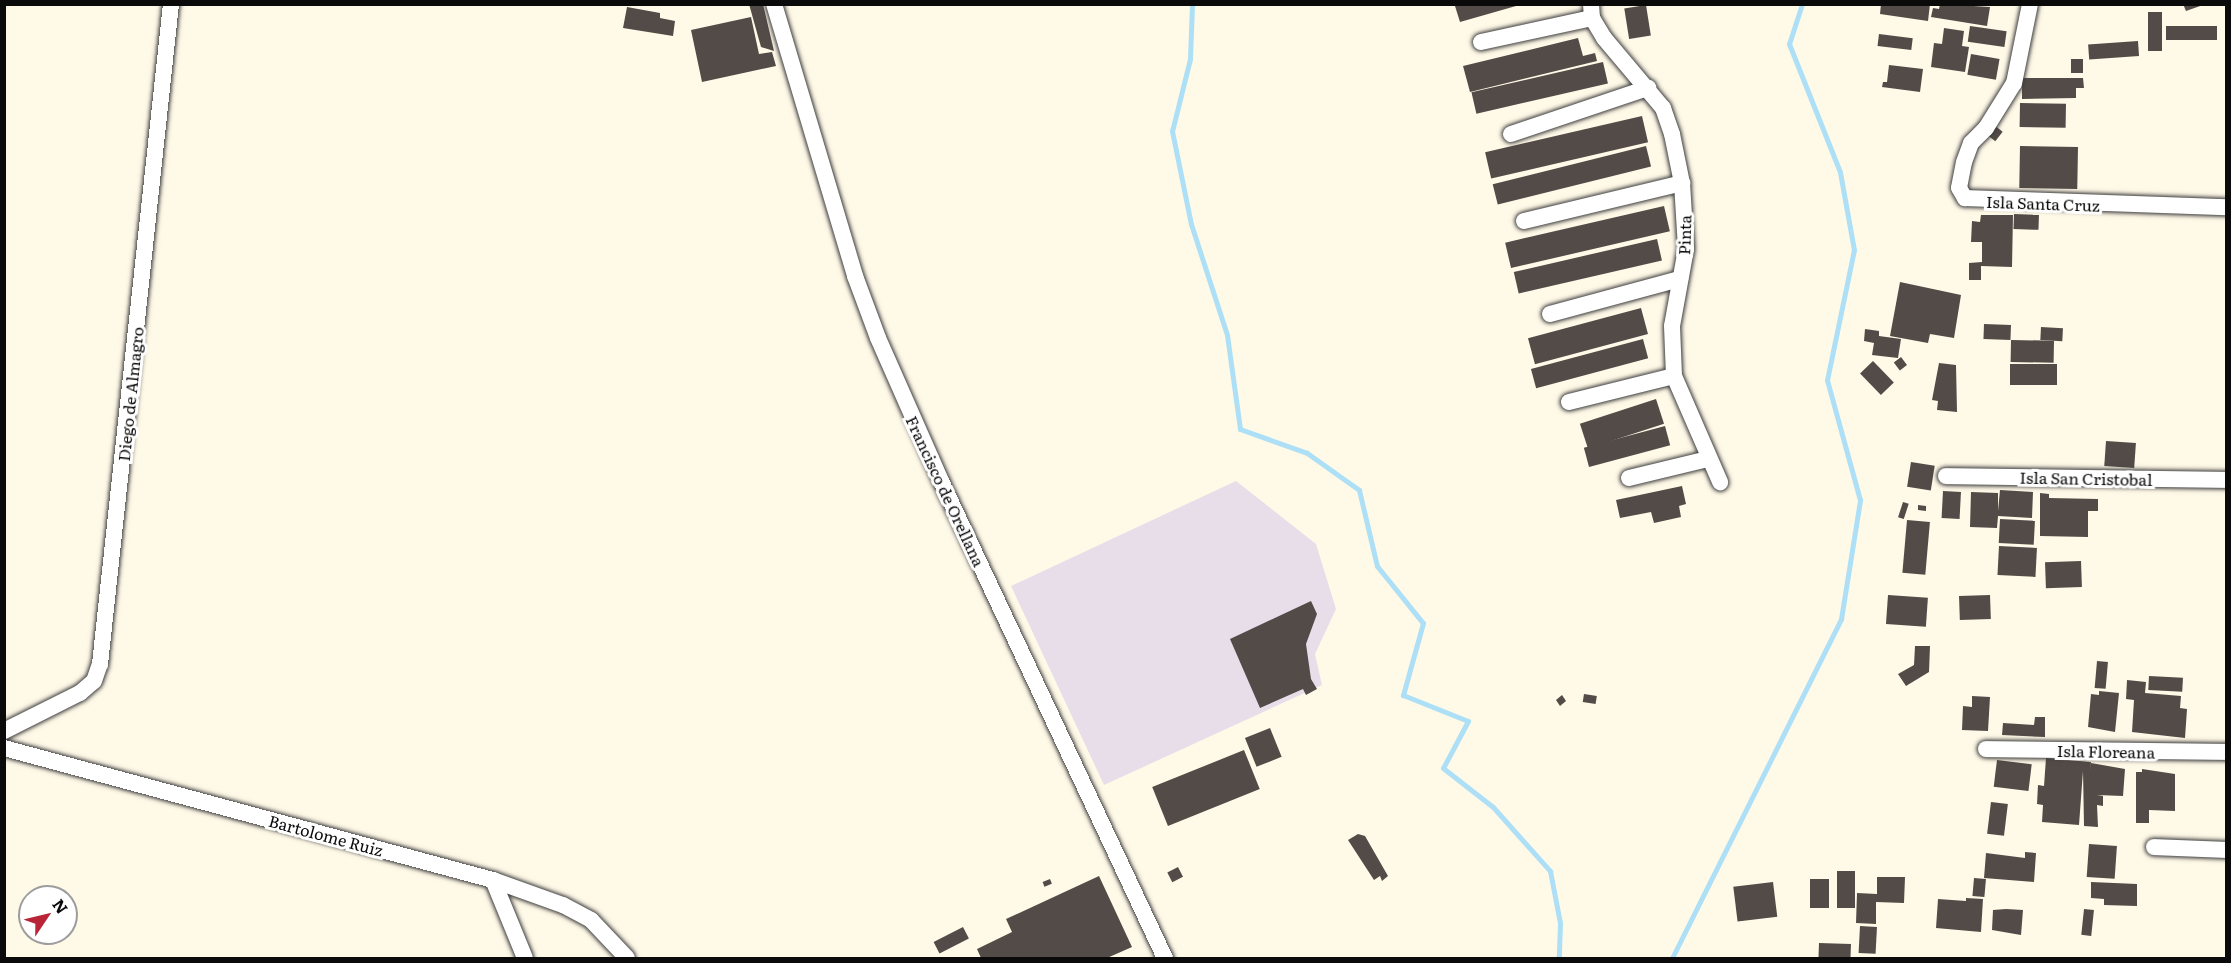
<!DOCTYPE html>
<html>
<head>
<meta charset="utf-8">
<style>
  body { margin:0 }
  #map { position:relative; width:2231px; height:963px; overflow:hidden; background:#fff9e8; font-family:Literata,serif }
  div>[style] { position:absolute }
  .industrial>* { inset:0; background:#e8deea }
  .stream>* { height:5px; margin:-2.5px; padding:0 2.5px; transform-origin:2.5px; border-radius:2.5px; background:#ade0f6 }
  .building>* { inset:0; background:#534b47; transform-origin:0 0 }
  .roads { filter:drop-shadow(0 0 2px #3d3d3d) drop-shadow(0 0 2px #3d3d3d) }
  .street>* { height:16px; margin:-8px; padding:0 8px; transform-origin:8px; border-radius:8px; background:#fff }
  span { translate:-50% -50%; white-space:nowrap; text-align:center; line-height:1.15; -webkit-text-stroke:6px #fff; paint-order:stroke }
  .street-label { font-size:16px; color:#0a0a0a }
  .frame { position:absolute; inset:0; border:6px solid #0a0a0a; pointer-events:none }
  .north { position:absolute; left:18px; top:885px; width:60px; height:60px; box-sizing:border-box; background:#fff; border:2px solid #9d9d9d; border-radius:50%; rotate:55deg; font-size:16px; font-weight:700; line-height:24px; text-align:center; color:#0a0a0a }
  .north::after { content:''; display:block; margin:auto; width:21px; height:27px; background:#b92436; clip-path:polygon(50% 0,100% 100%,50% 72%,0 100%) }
</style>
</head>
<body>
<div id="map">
  <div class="industrial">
    <div style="clip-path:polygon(1236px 481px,1316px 544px,1336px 609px,1315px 654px,1322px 685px,1104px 785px,1011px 586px)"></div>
  </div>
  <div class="stream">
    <div style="left:1192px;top:4px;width:55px;rotate:92.1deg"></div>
    <div style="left:1190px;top:59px;width:74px;rotate:104deg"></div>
    <div style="left:1172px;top:131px;width:95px;rotate:78.5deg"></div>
    <div style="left:1191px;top:224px;width:117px;rotate:72deg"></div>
    <div style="left:1227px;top:335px;width:95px;rotate:82.1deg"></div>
    <div style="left:1240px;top:429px;width:71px;rotate:19.7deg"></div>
    <div style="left:1307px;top:453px;width:64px;rotate:35.4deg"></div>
    <div style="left:1359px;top:490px;width:78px;rotate:76.7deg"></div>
    <div style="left:1377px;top:566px;width:73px;rotate:51.1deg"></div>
    <div style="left:1423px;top:623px;width:75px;rotate:105.5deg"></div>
    <div style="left:1403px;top:695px;width:70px;rotate:21.8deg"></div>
    <div style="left:1468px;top:721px;width:53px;rotate:118deg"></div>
    <div style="left:1443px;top:768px;width:63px;rotate:38deg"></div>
    <div style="left:1493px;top:807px;width:86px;rotate:48.3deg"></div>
    <div style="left:1550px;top:871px;width:53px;rotate:79.1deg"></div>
    <div style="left:1560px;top:923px;width:35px;rotate:92deg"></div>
    <div style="left:1672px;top:958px;width:379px;rotate:-63.5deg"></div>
    <div style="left:1841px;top:619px;width:121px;rotate:-80.9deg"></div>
    <div style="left:1860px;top:500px;width:124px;rotate:-105.4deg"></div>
    <div style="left:1827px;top:380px;width:133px;rotate:-78.3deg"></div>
    <div style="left:1854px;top:250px;width:79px;rotate:-100.2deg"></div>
    <div style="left:1840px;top:172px;width:138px;rotate:-111.7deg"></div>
    <div style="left:1789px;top:44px;width:42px;rotate:-72deg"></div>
  </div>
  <div class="building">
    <div style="clip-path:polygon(749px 4px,763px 4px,774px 51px,761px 47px)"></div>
    <div style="clip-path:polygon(1523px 4px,1460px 22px,1455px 6px,1460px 4px)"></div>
    <div style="clip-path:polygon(1881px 4px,1930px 4px,1928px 21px,1880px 14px)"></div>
    <div style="clip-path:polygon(1940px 4px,1990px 7px,1987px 26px,1931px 17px,1933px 8px,1939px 9px)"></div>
    <div style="clip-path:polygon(2183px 4px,2203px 4px,2203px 5px,2186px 11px)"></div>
    <div style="left:1646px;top:5px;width:31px;height:22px;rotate:81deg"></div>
    <div style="clip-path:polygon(627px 7px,660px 13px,660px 18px,675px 21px,673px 36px,623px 28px)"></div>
    <div style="left:2148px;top:12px;width:14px;height:39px"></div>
    <div style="clip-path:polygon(751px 17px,759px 54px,772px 52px,776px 66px,702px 82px,691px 30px)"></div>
    <div style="left:1970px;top:26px;width:37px;height:16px;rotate:8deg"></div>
    <div style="left:2217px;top:26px;width:14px;height:51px;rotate:90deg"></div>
    <div style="clip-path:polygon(1944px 28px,1964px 31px,1962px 46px,1969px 47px,1965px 72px,1931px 67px,1934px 43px,1942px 44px)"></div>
    <div style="left:1879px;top:34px;width:34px;height:12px;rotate:7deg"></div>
    <div style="clip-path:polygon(1578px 38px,1583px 56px,1595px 53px,1597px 61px,1470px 92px,1463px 66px)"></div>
    <div style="left:2138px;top:41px;width:15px;height:50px;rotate:86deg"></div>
    <div style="left:1971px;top:54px;width:29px;height:21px;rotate:10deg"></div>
    <div style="left:2071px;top:59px;width:12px;height:14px"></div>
    <div style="left:1603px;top:62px;width:22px;height:135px;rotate:77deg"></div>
    <div style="clip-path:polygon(1889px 65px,1923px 69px,1920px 92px,1882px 87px,1883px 82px,1887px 82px)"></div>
    <div style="clip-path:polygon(2022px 78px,2083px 78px,2084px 88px,2076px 88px,2076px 98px,2022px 99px)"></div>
    <div style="left:2020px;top:103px;width:46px;height:24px;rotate:1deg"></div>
    <div style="left:1642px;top:116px;width:27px;height:161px;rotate:77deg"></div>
    <div style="left:1994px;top:125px;width:11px;height:12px;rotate:38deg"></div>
    <div style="left:1646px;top:146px;width:21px;height:158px;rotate:76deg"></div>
    <div style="left:2020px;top:146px;width:58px;height:42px;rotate:1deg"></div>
    <div style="left:1664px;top:206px;width:26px;height:163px;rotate:77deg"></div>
    <div style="left:2014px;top:214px;width:25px;height:15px;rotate:2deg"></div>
    <div style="clip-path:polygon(1981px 215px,2013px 215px,2012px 267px,1981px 266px,1981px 280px,1969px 280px,1969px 263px,1982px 262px,1982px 242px,1971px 242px,1972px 221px,1980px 222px)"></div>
    <div style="left:1657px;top:239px;width:22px;height:147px;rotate:77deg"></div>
    <div style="clip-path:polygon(1900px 282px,1961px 295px,1954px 338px,1930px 334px,1928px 343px,1890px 336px)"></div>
    <div style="left:1641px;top:308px;width:27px;height:117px;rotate:75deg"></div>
    <div style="left:1984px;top:324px;width:27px;height:15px;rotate:2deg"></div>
    <div style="left:2041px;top:327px;width:22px;height:13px;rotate:3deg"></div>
    <div style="clip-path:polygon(1865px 329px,1879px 331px,1879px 336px,1901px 339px,1898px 358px,1872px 355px,1874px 343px,1864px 341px)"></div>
    <div style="left:1643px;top:339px;width:20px;height:116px;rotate:75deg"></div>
    <div style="left:2011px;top:340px;width:43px;height:22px;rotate:1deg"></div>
    <div style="left:1901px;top:357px;width:10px;height:9px;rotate:53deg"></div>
    <div style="left:1873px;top:361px;width:30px;height:18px;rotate:46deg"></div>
    <div style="clip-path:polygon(1939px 363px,1956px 365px,1957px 412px,1937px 410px,1938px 401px,1932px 400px)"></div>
    <div style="left:2010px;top:364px;width:47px;height:21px"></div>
    <div style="left:1656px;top:399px;width:26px;height:80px;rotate:72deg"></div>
    <div style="left:1665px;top:426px;width:20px;height:84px;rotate:75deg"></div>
    <div style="left:2106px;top:441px;width:30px;height:25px;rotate:4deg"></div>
    <div style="left:1911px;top:462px;width:24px;height:25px;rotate:9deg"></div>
    <div style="clip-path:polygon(1682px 486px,1686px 504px,1679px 506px,1681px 517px,1654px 523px,1651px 512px,1620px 518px,1616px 500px)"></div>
    <div style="clip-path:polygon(2000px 490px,2033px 492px,2032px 518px,1998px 516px,1997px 528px,1970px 527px,1971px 492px,1998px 493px,1998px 511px)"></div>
    <div style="left:1943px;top:491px;width:18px;height:27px;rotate:3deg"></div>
    <div style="clip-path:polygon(2040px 493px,2049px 494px,2049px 498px,2098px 499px,2098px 511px,2088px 511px,2088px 537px,2040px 536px)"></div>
    <div style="left:1903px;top:502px;width:6px;height:16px;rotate:18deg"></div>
    <div style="clip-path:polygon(1918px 505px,1926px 506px,1926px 511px,1918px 510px)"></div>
    <div style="left:2000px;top:519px;width:35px;height:24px;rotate:3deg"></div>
    <div style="left:1907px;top:520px;width:23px;height:53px;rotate:5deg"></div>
    <div style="left:1999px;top:546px;width:38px;height:29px;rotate:3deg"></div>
    <div style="left:2081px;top:561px;width:26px;height:36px;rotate:88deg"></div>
    <div style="left:1888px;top:595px;width:40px;height:29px;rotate:4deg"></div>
    <div style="left:1990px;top:595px;width:24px;height:31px;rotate:88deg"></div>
    <div style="clip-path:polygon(1311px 601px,1317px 614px,1306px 644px,1311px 679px,1317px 689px,1306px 695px,1303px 689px,1260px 708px,1230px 639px)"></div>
    <div style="clip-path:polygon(1915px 646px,1930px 646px,1929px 672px,1906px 686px,1898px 674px,1914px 665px)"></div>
    <div style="left:2097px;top:661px;width:11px;height:27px;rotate:5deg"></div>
    <div style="left:2149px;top:676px;width:34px;height:14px;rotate:3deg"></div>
    <div style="clip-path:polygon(2127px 680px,2146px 682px,2145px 693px,2181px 696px,2180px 708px,2187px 709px,2185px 738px,2132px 732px,2134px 700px,2126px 699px)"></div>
    <div style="clip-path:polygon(2099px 691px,2119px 693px,2115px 732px,2088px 727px,2091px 694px,2099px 695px)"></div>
    <div style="left:1584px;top:694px;width:13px;height:8px;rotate:9deg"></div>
    <div style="clip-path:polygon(1562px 695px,1566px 701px,1560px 706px,1556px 700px)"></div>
    <div style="clip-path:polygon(1972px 696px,1990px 697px,1988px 731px,1962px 730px,1963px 706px,1972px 707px)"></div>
    <div style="clip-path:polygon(2035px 717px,2045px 717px,2045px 737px,2002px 735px,2003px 723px,2034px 725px)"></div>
    <div style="left:1270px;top:728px;width:31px;height:27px;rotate:68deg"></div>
    <div style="left:1244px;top:750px;width:42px;height:99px;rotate:68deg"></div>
    <div style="clip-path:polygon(2046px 758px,2091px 762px,2090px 772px,2091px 763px,2125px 769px,2123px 796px,2097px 795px,2103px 796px,2103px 806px,2097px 805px,2098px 827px,2084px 826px,2083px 771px,2079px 825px,2042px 822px,2043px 805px,2037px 804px,2038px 785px,2044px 786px)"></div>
    <div style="left:1997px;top:760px;width:35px;height:27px;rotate:7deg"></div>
    <div style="clip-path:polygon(2142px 769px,2175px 774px,2175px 811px,2149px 810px,2149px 823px,2136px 823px,2136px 772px,2142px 772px)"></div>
    <div style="left:1991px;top:802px;width:17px;height:32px;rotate:7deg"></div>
    <div style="clip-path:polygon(1358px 834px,1365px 836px,1388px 876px,1382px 881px,1380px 876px,1374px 880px,1348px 840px)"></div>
    <div style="left:2089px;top:844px;width:28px;height:33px;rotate:4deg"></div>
    <div style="clip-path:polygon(2025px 852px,2036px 853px,2034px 882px,1984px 878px,1986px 853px,2025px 858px)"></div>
    <div style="left:1178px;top:867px;width:11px;height:12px;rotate:63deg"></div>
    <div style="left:1837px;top:871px;width:18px;height:37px"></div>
    <div style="clip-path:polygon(1099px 876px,1132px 947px,1107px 958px,981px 958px,977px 949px,1012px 932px,1006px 919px)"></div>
    <div style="clip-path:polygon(1877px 877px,1905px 877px,1904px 903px,1876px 902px,1876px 924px,1856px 923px,1857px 893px,1877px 894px)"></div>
    <div style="left:1974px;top:878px;width:12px;height:18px;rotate:5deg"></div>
    <div style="left:1050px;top:879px;width:5px;height:8px;rotate:68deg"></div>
    <div style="left:1810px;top:879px;width:19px;height:29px"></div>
    <div style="left:1773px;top:882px;width:35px;height:40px;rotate:83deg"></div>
    <div style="clip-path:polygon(2091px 882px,2137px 884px,2137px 906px,2104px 905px,2104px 899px,2091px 898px)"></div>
    <div style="clip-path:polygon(1966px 898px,1983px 899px,1981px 932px,1936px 928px,1938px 899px,1966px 901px)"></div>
    <div style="clip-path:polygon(2006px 909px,2023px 910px,2021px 935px,1992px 930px,1993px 910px)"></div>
    <div style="left:2084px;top:909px;width:10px;height:26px;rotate:6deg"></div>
    <div style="left:1860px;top:926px;width:17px;height:27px;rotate:3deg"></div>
    <div style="left:963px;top:927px;width:13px;height:33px;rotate:63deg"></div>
    <div style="left:1819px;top:943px;width:32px;height:15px;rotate:2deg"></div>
  </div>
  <div class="roads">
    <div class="street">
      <div style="left:774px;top:4px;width:284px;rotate:73.4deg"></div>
      <div style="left:855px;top:276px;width:66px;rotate:69.6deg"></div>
      <div style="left:878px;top:338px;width:156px;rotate:66.2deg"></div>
      <div style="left:941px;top:481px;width:527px;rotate:64.85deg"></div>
      <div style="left:1591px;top:4px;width:14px;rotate:86deg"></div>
      <div style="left:1592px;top:18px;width:23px;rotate:59deg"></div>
      <div style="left:1604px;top:38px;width:92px;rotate:49.9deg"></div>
      <div style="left:1663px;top:108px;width:28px;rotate:71deg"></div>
      <div style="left:1672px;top:134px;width:50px;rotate:78.5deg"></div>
      <div style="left:1682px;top:183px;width:66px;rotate:86.5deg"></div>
      <div style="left:1686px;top:249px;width:78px;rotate:100.3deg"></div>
      <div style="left:1672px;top:326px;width:50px;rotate:87.7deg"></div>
      <div style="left:1674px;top:376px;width:116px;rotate:66.5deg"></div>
      <div style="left:2030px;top:4px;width:81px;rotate:101.4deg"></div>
      <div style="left:2014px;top:83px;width:53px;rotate:121.9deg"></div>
      <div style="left:1986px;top:128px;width:21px;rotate:135deg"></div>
      <div style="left:1971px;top:143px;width:20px;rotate:110deg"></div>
      <div style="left:1964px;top:162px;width:26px;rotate:101deg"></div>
      <div style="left:1959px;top:188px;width:12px;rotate:59deg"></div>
      <div style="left:1965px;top:198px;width:261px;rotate:2deg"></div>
      <div style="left:1481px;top:42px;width:114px;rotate:-12.2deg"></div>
      <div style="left:1511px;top:134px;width:145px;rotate:-18.6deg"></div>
      <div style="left:1524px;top:221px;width:163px;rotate:-13.5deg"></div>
      <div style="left:1550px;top:314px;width:135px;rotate:-15.1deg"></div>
      <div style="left:1569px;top:402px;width:108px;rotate:-13.9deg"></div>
      <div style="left:1946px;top:476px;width:280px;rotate:0.8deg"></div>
      <div style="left:1629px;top:478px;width:81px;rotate:-13.5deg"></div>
      <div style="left:4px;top:731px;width:85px;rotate:-26.6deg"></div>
      <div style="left:80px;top:693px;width:18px;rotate:-41deg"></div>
      <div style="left:94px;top:681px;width:18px;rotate:-71deg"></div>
      <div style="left:100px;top:664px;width:664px;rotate:-83.86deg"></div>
      <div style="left:4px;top:748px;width:507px;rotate:15.11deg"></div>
      <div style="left:493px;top:880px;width:74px;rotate:19.7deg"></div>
      <div style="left:563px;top:905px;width:32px;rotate:28deg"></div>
      <div style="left:591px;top:920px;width:52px;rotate:46.5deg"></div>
      <div style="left:1986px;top:749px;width:240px;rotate:0.7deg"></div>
      <div style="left:2154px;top:847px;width:72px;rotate:2.4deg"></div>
      <div style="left:493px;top:880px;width:84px;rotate:67.7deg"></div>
    </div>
  </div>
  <div class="street-label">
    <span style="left:2043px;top:203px;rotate:2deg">Isla Santa Cruz</span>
    <span style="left:1684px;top:235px;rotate:-88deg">Pinta</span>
    <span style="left:130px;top:394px;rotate:-84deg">Diego de Almagro</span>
    <span style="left:2086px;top:478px;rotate:1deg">Isla San Cristobal</span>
    <span style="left:946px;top:491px;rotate:65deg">Francisco de Orellana</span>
    <span style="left:2106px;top:751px;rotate:1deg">Isla Floreana</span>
    <span style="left:326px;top:835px;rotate:15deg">Bartolome Ruiz</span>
  </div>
  <div class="frame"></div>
  <div class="north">N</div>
</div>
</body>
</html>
